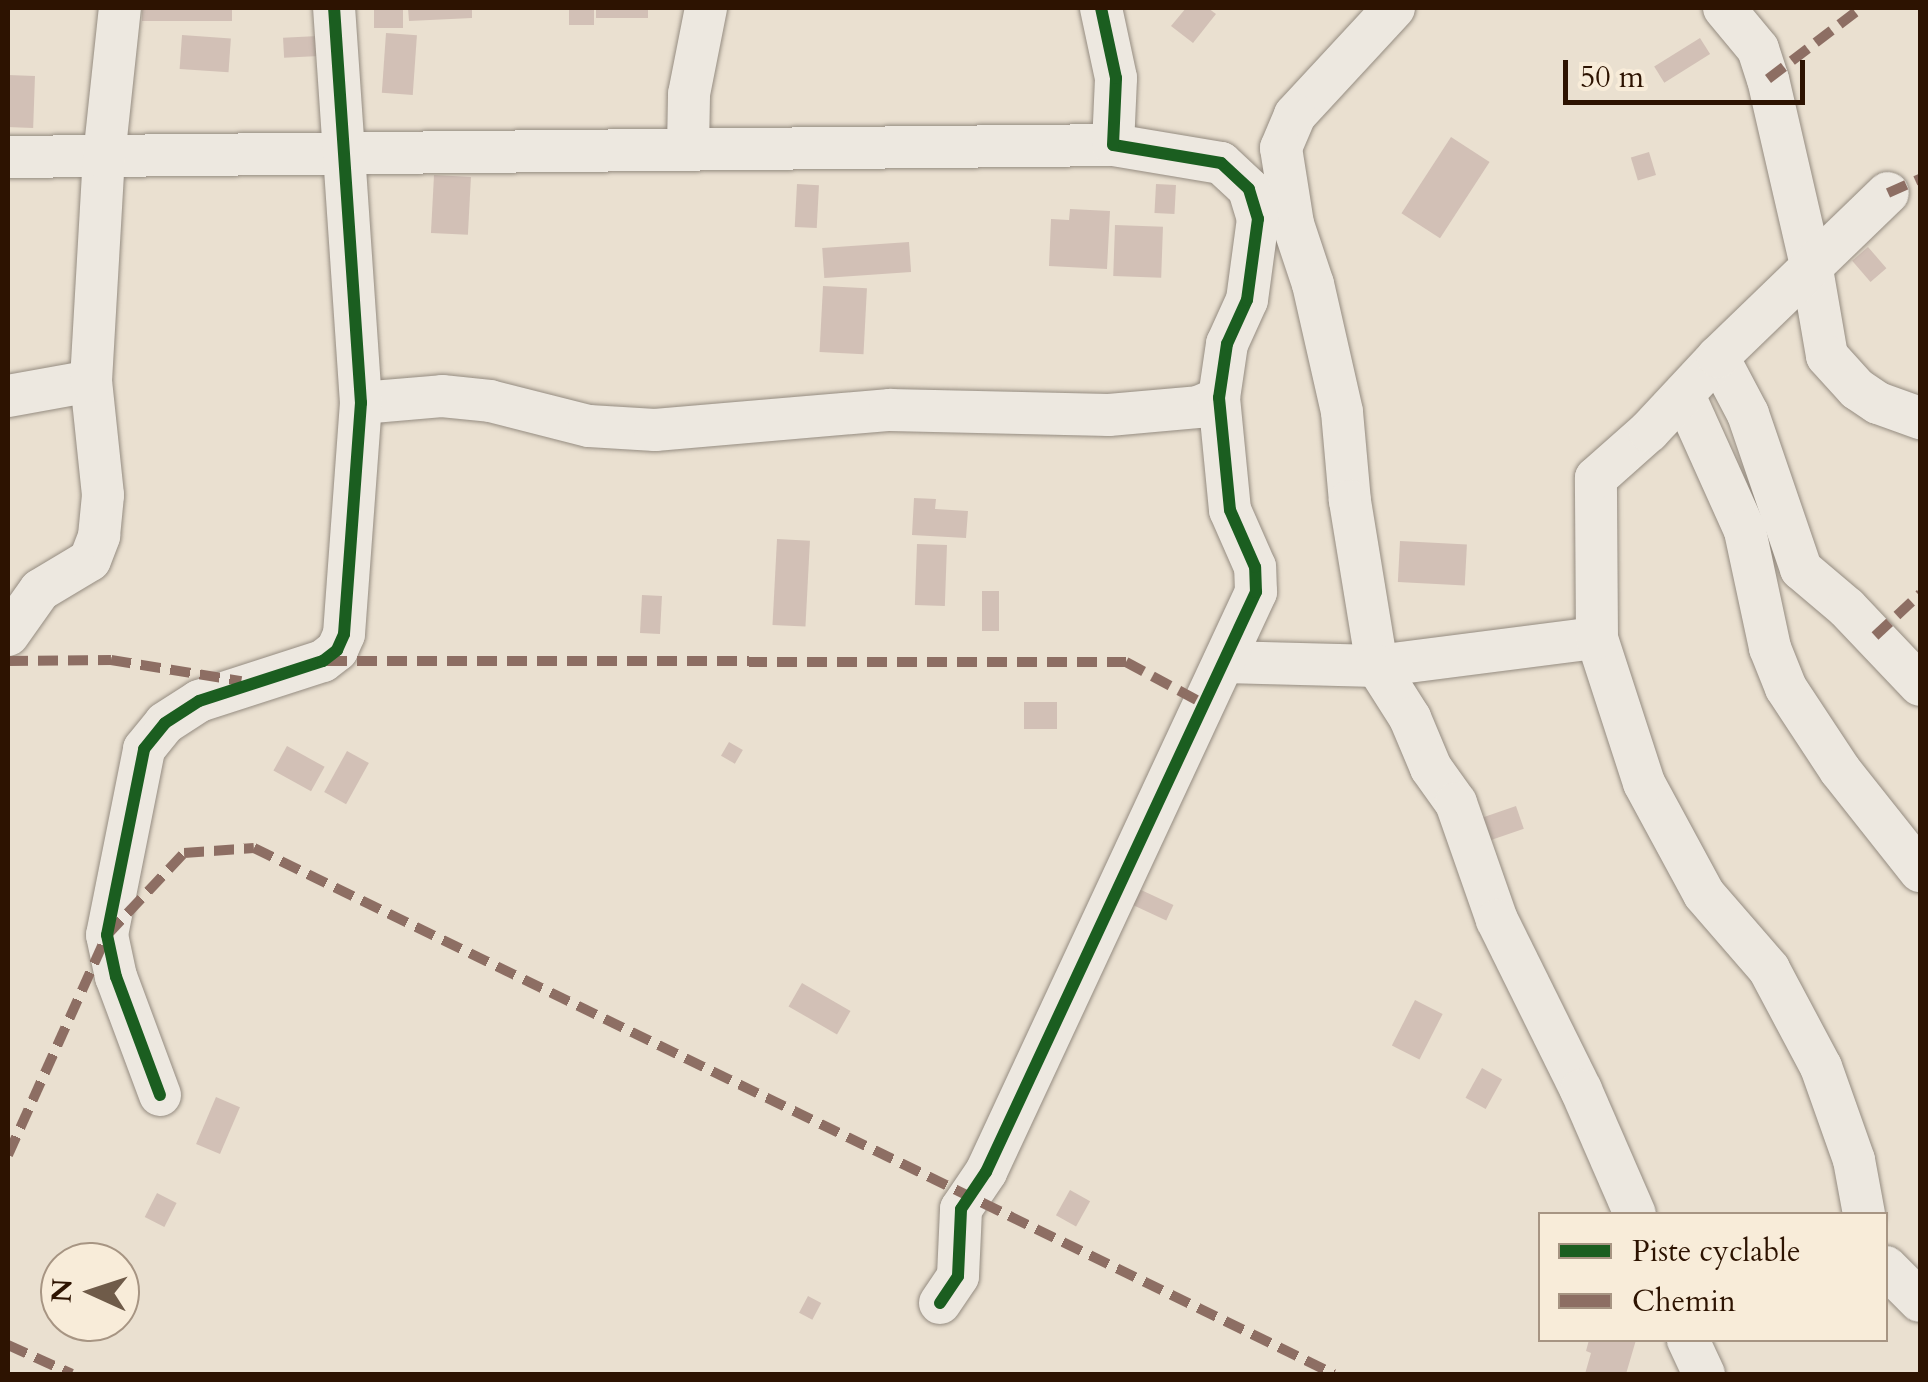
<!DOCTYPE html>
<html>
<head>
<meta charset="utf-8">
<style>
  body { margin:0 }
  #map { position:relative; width:1928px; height:1382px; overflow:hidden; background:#eae0d0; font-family:Cardo,serif }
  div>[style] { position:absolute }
  .building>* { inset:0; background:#d2c0b6; transform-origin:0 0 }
  .roads { filter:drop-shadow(0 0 2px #958c81) drop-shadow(0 0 2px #958c81) }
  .minor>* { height:42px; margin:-21px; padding:0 21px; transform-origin:21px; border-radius:21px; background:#ede8e0 }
  .quiet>* { height:10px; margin-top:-5px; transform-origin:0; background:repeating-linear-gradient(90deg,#8d6e63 0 20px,transparent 0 30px) }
  .cycleway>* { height:12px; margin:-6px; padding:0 6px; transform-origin:6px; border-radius:6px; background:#1b5e20 }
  span { translate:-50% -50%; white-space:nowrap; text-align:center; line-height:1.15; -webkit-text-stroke:10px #f8ecd9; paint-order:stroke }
  .frame { position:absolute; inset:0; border:10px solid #2d1301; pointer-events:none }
  .legend { position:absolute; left:1538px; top:1212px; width:350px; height:130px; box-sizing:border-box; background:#f8ecd9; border:2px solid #a79583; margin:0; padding:12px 18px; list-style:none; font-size:30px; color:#2d1301 }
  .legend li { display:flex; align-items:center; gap:20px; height:50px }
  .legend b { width:50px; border:2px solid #a79583 }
  .north { position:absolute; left:40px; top:1242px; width:100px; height:100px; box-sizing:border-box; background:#f8ecd9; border:2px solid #a79583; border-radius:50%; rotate:273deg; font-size:28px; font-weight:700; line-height:40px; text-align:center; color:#2d1301 }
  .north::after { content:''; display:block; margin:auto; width:35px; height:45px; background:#6f5b49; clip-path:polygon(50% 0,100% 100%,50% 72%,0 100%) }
  .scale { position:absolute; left:1563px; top:60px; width:242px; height:45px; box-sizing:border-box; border:5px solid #2d1301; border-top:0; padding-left:12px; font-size:30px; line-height:35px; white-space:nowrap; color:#2d1301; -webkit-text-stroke:8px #f8ecd9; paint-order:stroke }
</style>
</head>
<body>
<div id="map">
  <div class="building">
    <div style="left:142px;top:8px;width:90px;height:13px"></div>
    <div style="left:374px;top:8px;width:29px;height:20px"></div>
    <div style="clip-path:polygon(408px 8px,472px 8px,472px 18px,409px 21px)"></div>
    <div style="left:569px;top:8px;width:25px;height:17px"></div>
    <div style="left:596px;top:8px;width:52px;height:10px"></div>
    <div style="clip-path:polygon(1186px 8px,1208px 8px,1216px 14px,1193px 43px,1171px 26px)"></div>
    <div style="left:386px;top:33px;width:31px;height:60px;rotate:4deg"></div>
    <div style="left:182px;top:35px;width:49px;height:34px;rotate:4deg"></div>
    <div style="left:318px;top:36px;width:20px;height:35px;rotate:87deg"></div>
    <div style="left:1700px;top:38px;width:19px;height:54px;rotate:58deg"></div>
    <div style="left:8px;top:75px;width:27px;height:52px;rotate:2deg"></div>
    <div style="left:1451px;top:137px;width:46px;height:91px;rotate:33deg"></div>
    <div style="left:1649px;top:152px;width:24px;height:19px;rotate:73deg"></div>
    <div style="left:434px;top:175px;width:37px;height:58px;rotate:3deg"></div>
    <div style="left:797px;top:184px;width:22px;height:43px;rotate:3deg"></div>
    <div style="left:1156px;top:184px;width:20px;height:29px;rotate:3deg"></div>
    <div style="clip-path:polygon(1070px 209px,1110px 211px,1107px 269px,1049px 266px,1051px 219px,1069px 220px)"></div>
    <div style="left:1115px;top:225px;width:48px;height:51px;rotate:2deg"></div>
    <div style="left:909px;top:242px;width:30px;height:87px;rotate:86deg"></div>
    <div style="left:1868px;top:247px;width:28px;height:21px;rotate:49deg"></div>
    <div style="left:823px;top:286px;width:44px;height:66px;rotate:3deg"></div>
    <div style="clip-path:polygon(914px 498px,936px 499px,935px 509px,968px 511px,966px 538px,912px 535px)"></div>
    <div style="left:777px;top:539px;width:33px;height:86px;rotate:3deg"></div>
    <div style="left:1400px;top:541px;width:67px;height:41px;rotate:3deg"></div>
    <div style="left:917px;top:544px;width:30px;height:61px;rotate:2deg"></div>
    <div style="left:982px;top:591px;width:17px;height:40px"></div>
    <div style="left:642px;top:595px;width:20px;height:38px;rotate:3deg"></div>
    <div style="left:1024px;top:702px;width:33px;height:27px"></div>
    <div style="left:729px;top:742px;width:16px;height:16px;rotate:30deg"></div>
    <div style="left:287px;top:746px;width:43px;height:28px;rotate:29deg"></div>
    <div style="left:347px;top:751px;width:25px;height:47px;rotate:29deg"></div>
    <div style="left:1516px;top:806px;width:24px;height:46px;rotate:71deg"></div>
    <div style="left:1139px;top:889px;width:38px;height:17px;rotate:25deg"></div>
    <div style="left:802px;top:983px;width:56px;height:27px;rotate:30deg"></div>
    <div style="left:1415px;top:1000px;width:31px;height:51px;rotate:27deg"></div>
    <div style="left:1482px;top:1068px;width:23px;height:34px;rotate:29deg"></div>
    <div style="left:216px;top:1097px;width:26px;height:51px;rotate:23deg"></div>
    <div style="left:1070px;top:1190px;width:23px;height:29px;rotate:29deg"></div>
    <div style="left:157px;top:1193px;width:22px;height:27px;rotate:27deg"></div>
    <div style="left:808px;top:1296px;width:15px;height:19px;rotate:28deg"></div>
    <div style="clip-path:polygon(1589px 1340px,1636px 1340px,1626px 1374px,1585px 1374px,1591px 1353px,1586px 1351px)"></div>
  </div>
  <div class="roads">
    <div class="minor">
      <div style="left:1394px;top:8px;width:146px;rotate:132.8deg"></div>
      <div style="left:1295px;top:115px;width:36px;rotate:113deg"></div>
      <div style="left:1281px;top:148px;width:77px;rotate:81deg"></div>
      <div style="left:1293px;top:224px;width:63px;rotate:71.6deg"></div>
      <div style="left:1313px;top:284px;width:131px;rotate:77.2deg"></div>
      <div style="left:1342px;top:412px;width:89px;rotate:84.9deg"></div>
      <div style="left:1350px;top:501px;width:167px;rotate:80.7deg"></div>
      <div style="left:1377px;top:666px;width:222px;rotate:-7.3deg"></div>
      <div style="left:1724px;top:8px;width:53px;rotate:50.3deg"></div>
      <div style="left:1758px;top:49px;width:32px;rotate:72deg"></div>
      <div style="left:1768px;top:79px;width:195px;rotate:77deg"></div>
      <div style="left:1812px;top:269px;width:88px;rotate:80.2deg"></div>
      <div style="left:1827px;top:356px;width:45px;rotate:47.7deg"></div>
      <div style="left:1857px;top:389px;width:25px;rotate:34deg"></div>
      <div style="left:1878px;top:403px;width:45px;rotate:19.7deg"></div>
      <div style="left:688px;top:148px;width:54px;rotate:-88.9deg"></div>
      <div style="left:689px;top:94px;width:88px;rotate:-78.8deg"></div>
      <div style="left:8px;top:157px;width:1105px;rotate:-0.62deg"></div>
      <div style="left:1718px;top:357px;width:64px;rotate:62.2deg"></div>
      <div style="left:1748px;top:414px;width:164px;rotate:71.1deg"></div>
      <div style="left:1801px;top:569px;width:60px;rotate:40.3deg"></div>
      <div style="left:1847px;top:608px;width:106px;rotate:46.5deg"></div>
      <div style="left:1684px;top:395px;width:149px;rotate:65.8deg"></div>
      <div style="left:1745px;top:531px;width:120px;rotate:77.9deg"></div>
      <div style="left:1770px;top:648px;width:43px;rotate:68.2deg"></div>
      <div style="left:1786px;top:688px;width:98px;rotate:56.6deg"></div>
      <div style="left:1840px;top:770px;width:129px;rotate:51.6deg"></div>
      <div style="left:8px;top:396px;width:84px;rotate:-10.2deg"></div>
      <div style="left:361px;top:403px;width:81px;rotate:-4.9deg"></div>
      <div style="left:442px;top:396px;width:48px;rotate:5.9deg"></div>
      <div style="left:490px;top:401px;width:102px;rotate:14.2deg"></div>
      <div style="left:589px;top:426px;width:66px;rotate:3.5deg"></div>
      <div style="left:655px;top:430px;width:236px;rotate:-4.9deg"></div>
      <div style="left:890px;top:410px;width:219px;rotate:1.3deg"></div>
      <div style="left:1109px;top:415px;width:89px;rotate:-5.1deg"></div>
      <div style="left:1198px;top:407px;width:23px;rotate:-23deg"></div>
      <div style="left:8px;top:635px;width:55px;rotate:-54.6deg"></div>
      <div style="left:40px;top:590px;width:58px;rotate:-31deg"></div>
      <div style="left:90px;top:560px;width:26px;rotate:-69deg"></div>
      <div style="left:99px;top:536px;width:41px;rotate:-84.4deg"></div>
      <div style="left:103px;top:495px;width:115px;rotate:-96deg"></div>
      <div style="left:91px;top:381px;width:224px;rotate:-86.7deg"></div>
      <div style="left:104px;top:157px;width:150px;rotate:-83.9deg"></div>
      <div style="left:1224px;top:662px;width:153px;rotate:1.5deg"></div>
      <div style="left:1377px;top:666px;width:62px;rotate:57.6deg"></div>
      <div style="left:1410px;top:718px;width:54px;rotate:67.2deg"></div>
      <div style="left:1431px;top:768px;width:43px;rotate:54.5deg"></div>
      <div style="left:1456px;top:803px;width:124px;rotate:70.7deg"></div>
      <div style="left:1497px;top:920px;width:190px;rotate:63.7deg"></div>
      <div style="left:1581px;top:1090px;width:135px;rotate:66.5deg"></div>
      <div style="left:160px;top:1095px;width:126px;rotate:-110.4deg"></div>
      <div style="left:116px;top:977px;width:43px;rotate:-102.1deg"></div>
      <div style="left:107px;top:935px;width:190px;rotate:-78.7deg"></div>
      <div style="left:144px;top:749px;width:33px;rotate:-51deg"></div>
      <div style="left:165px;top:723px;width:40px;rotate:-32.9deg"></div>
      <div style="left:199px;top:701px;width:130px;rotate:-17.9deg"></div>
      <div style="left:323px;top:661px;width:18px;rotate:-38deg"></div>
      <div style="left:337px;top:650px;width:17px;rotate:-66deg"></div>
      <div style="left:344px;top:634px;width:232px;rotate:-85.8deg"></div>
      <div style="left:361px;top:403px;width:396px;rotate:-93.9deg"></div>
      <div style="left:1864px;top:1214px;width:55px;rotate:-100.5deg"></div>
      <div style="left:1854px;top:1160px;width:99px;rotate:-109.5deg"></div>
      <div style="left:1821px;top:1067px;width:111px;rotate:-118deg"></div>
      <div style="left:1769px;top:969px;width:99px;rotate:-130.9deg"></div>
      <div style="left:1704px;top:894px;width:126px;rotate:-118.4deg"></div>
      <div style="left:1644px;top:783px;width:152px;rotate:-108deg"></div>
      <div style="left:1597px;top:638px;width:160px;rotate:-90.4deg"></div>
      <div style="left:1596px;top:478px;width:71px;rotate:-41.6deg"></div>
      <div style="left:1649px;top:431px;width:101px;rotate:-47deg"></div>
      <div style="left:1718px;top:357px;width:236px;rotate:-44deg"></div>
      <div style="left:1886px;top:1267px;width:48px;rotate:45deg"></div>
      <div style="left:940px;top:1303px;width:32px;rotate:-56deg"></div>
      <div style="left:958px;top:1276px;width:67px;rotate:-87.4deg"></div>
      <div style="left:961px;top:1209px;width:45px;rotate:-56deg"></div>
      <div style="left:986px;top:1172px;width:640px;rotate:-65.04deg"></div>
      <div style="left:1256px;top:592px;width:25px;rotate:-92deg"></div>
      <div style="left:1255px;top:567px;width:62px;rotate:-113.7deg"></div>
      <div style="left:1230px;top:510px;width:113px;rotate:-95.6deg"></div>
      <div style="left:1219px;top:398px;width:55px;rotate:-81.6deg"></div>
      <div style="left:1227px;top:344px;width:48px;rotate:-65.6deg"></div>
      <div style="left:1247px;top:300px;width:82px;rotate:-82.3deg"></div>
      <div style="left:1258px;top:219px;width:31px;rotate:-107deg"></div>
      <div style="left:1249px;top:189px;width:38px;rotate:-137deg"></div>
      <div style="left:1221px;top:163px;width:109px;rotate:-170.5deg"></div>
      <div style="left:1113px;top:145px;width:67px;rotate:-87.4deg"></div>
      <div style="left:1116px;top:78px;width:72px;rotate:-102.1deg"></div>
      <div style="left:1688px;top:1340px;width:38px;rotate:65deg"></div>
    </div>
  </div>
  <div class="quiet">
    <div style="left:1768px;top:79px;width:117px;rotate:-37.4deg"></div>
    <div style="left:1888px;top:193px;width:35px;rotate:-24deg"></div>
    <div style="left:1875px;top:636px;width:62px;rotate:-43deg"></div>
    <div style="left:8px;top:661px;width:103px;rotate:-0.6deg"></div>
    <div style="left:111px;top:660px;width:132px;rotate:9.2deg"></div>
    <div style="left:327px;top:661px;width:799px;rotate:0.07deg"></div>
    <div style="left:1126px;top:662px;width:91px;rotate:28.3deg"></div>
    <div style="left:8px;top:1155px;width:241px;rotate:-65.8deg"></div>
    <div style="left:107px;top:935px;width:112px;rotate:-46.8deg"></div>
    <div style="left:184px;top:853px;width:70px;rotate:-4.1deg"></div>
    <div style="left:254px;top:848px;width:1201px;rotate:25.97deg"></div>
    <div style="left:8px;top:1345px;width:70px;rotate:24.4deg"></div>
  </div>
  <div class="cycleway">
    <div style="left:160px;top:1095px;width:126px;rotate:-110.4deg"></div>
    <div style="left:116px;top:977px;width:43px;rotate:-102.1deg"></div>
    <div style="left:107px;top:935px;width:190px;rotate:-78.7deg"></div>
    <div style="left:144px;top:749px;width:33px;rotate:-51deg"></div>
    <div style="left:165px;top:723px;width:40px;rotate:-32.9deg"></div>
    <div style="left:199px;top:701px;width:130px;rotate:-17.9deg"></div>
    <div style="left:323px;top:661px;width:18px;rotate:-38deg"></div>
    <div style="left:337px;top:650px;width:17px;rotate:-66deg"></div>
    <div style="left:344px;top:634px;width:232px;rotate:-85.8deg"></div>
    <div style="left:361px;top:403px;width:396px;rotate:-93.9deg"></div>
    <div style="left:940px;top:1303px;width:32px;rotate:-56deg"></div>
    <div style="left:958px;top:1276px;width:67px;rotate:-87.4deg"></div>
    <div style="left:961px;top:1209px;width:45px;rotate:-56deg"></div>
    <div style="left:986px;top:1172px;width:640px;rotate:-65.04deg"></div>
    <div style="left:1256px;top:592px;width:25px;rotate:-92deg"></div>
    <div style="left:1255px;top:567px;width:62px;rotate:-113.7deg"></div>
    <div style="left:1230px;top:510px;width:113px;rotate:-95.6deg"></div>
    <div style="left:1219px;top:398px;width:55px;rotate:-81.6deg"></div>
    <div style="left:1227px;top:344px;width:48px;rotate:-65.6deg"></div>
    <div style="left:1247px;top:300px;width:82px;rotate:-82.3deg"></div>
    <div style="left:1258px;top:219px;width:31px;rotate:-107deg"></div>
    <div style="left:1249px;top:189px;width:38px;rotate:-137deg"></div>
    <div style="left:1221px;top:163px;width:109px;rotate:-170.5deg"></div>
    <div style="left:1113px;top:145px;width:67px;rotate:-87.4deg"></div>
    <div style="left:1116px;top:78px;width:72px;rotate:-102.1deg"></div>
  </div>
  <div class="frame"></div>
  <ul class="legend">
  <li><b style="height:12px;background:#1b5e20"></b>Piste cyclable</li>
  <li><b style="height:12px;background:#8d6e63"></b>Chemin</li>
  </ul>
  <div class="north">N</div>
  <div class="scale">50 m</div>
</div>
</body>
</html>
